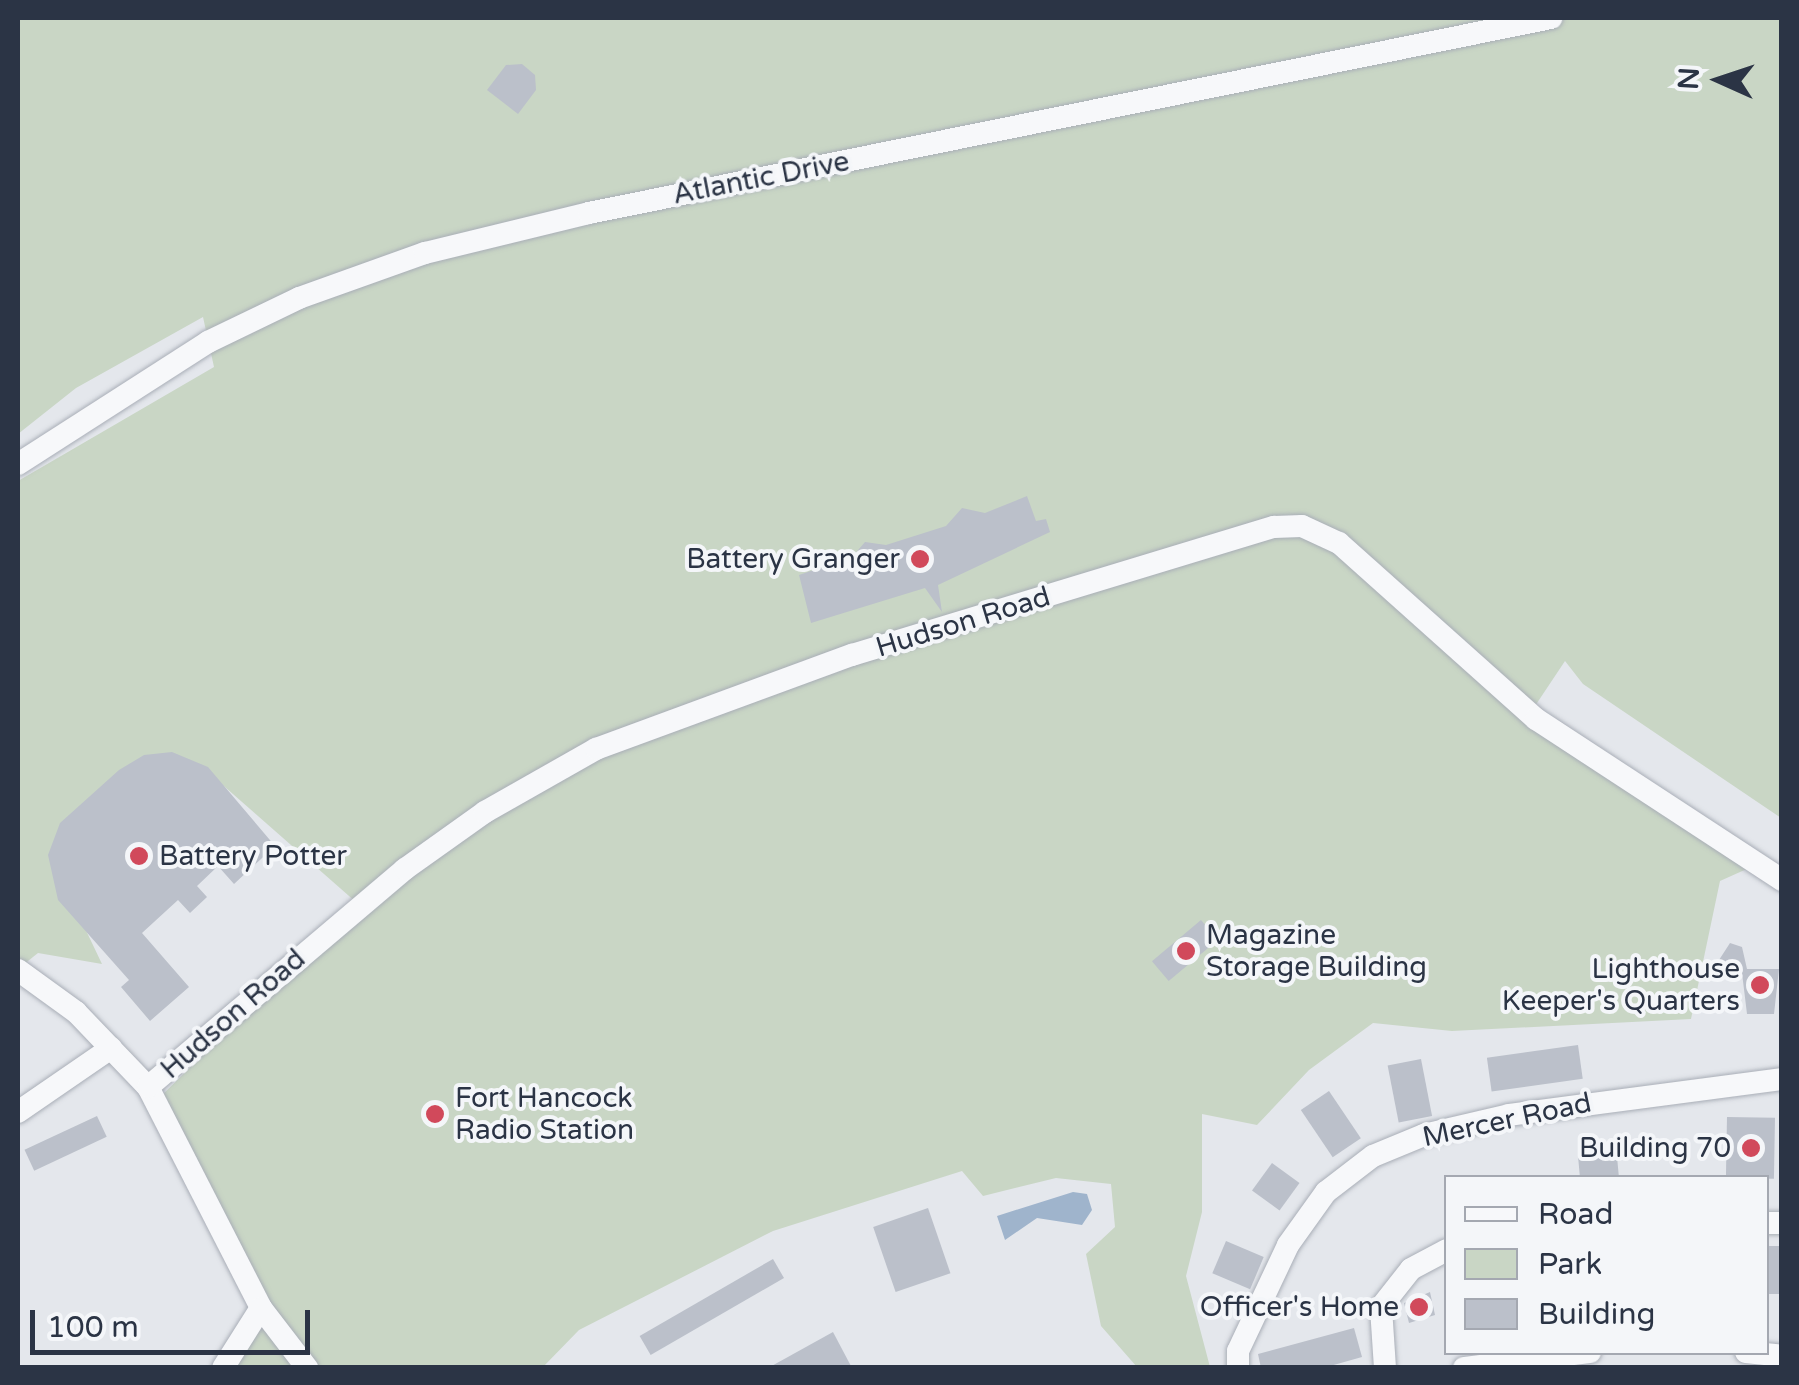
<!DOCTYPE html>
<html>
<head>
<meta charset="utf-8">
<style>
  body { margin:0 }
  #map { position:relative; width:1799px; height:1385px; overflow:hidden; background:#e4e7ec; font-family:"Varela Round",sans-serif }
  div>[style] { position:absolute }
  .green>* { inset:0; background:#c9d6c5 }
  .water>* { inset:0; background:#9fb4cc }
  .building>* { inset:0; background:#bbc0ca; transform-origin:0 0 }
  .roads { filter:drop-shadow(0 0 2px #a9aeb7) drop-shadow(0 0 2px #a9aeb7) }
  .minor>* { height:22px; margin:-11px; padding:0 11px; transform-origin:11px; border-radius:11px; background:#f7f8fa }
  .dots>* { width:28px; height:28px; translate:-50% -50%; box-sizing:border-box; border:5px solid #f4f6f9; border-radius:50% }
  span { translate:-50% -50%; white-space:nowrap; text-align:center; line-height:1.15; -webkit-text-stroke:8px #f4f6f9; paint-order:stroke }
  .street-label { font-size:28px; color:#2b3445 }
  .poi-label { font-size:28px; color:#2b3445 }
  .right { translate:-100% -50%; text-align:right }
  .left { translate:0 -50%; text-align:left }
  .frame { position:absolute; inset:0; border:20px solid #2b3445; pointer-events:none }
  .legend { position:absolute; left:1444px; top:1175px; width:325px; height:180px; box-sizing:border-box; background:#f4f6f9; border:2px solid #a4a8b1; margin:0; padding:12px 18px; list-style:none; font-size:30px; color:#2b3445 }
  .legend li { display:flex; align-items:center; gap:20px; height:50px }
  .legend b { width:50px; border:2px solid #a4a8b1 }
  .north { position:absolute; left:1669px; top:30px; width:100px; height:100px; -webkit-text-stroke:8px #f4f6f9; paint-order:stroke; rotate:273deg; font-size:28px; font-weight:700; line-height:40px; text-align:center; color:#2b3445 }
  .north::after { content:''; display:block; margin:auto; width:35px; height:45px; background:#2b3445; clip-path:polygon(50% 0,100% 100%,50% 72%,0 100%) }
  .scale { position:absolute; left:30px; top:1310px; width:280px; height:45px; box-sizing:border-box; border:5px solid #2b3445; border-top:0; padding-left:12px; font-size:30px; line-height:35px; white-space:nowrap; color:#2b3445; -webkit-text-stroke:8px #f4f6f9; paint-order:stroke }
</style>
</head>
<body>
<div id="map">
  <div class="green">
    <div style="clip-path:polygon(18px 18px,1781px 18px,1781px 818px,1583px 684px,1565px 661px,1525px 721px,1749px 868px,1720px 881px,1691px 1019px,1452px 1031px,1373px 1023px,1309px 1070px,1257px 1125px,1202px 1114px,1202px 1212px,1186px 1276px,1210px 1367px,1137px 1367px,1101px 1326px,1086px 1254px,1115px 1227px,1111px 1184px,1056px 1178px,983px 1196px,962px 1171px,773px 1231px,579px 1330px,543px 1367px,209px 1367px,262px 1327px,154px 1103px,357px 903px,209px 773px,50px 855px,102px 964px,38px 953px,18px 969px,18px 481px,214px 367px,203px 317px,76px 388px,18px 434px)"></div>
  </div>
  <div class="water">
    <div style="clip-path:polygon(1073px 1192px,1087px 1194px,1092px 1210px,1082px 1225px,1037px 1218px,1005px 1240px,997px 1216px)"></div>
  </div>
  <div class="building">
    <div style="clip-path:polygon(522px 64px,535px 75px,536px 90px,518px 114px,487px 90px,506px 65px)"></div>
    <div style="clip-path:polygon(1027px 496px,1036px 521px,1046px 519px,1050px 532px,938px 585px,942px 612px,925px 588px,811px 623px,799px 575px,852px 557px,865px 542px,886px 545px,946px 526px,962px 508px,985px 513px)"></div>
    <div style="clip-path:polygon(172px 752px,208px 767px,275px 846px,234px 884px,218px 866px,197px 886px,207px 897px,190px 913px,178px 900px,142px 933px,189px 987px,150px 1021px,121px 987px,129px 980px,58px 900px,48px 855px,60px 823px,119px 770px,144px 755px)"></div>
    <div style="left:1201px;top:920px;width:26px;height:64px;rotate:50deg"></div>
    <div style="clip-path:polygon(1730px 943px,1742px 947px,1747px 969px,1779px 969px,1774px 1014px,1747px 1014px,1742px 973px,1719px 960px)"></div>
    <div style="left:1578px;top:1045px;width:34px;height:92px;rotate:82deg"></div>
    <div style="left:1421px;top:1059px;width:58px;height:34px;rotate:79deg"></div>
    <div style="left:1329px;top:1091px;width:57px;height:34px;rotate:56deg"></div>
    <div style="left:97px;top:1116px;width:23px;height:80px;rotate:65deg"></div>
    <div style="left:1727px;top:1117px;width:48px;height:61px;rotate:1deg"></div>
    <div style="clip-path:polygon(1616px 1146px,1619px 1178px,1580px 1178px,1578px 1156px,1585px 1155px,1585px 1148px)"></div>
    <div style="left:1272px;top:1163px;width:34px;height:34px;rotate:36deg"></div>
    <div style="left:928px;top:1208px;width:69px;height:58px;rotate:71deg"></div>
    <div style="left:1226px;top:1241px;width:41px;height:35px;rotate:23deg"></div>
    <div style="left:1766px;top:1246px;width:16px;height:48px"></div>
    <div style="left:773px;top:1259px;width:22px;height:154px;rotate:60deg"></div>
    <div style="clip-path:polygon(1430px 1292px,1435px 1315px,1409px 1323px,1404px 1303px)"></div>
    <div style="clip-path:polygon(1354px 1328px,1362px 1357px,1323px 1368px,1261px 1368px,1258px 1354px)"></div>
    <div style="clip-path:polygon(833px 1332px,852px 1368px,768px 1368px)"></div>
  </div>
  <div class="roads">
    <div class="minor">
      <div style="left:18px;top:464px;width:226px;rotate:-32.7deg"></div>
      <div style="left:208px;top:342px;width:101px;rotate:-25.8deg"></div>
      <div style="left:299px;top:298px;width:134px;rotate:-19.7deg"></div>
      <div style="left:425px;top:253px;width:169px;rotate:-13.7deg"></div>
      <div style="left:589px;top:213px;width:982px;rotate:-11.46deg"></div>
      <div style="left:18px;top:970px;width:72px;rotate:35.9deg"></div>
      <div style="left:76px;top:1012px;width:104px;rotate:46.2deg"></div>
      <div style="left:148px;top:1087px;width:248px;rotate:62.9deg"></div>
      <div style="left:261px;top:1308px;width:76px;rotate:52.5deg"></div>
      <div style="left:148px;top:1087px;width:337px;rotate:-40.3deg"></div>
      <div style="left:405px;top:869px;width:98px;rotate:-35.5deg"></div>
      <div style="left:485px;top:812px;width:128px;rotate:-29.6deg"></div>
      <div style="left:596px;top:749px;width:273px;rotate:-20.2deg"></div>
      <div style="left:852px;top:655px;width:441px;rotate:-16.9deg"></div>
      <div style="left:1274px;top:527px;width:28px;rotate:-2deg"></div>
      <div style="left:1302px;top:526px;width:41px;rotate:24.7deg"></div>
      <div style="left:1339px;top:543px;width:264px;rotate:41.8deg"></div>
      <div style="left:1536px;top:719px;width:294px;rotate:33.2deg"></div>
      <div style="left:18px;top:1112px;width:113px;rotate:-34.5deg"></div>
      <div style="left:1766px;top:1223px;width:16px"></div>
      <div style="left:1746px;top:1352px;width:36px;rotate:6deg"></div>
      <div style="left:223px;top:1368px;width:71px;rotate:-57.7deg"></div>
      <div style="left:1238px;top:1368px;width:17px;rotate:-90deg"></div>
      <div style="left:1238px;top:1351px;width:117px;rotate:-64.7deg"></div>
      <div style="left:1288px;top:1245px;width:65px;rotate:-54.4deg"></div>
      <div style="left:1326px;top:1192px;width:59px;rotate:-37.5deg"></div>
      <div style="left:1373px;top:1156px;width:55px;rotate:-22.4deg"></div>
      <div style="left:1424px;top:1135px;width:87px;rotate:-13.2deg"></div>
      <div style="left:1509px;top:1115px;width:275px;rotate:-7.5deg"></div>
      <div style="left:1385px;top:1368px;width:61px;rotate:-93.8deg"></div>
      <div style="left:1381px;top:1307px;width:48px;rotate:-51.7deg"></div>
      <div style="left:1411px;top:1269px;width:40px;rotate:-28deg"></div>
      <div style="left:1464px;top:1368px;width:127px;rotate:-7.2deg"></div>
    </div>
  </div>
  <div class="dots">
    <div style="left:920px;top:559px;background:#d1495b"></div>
    <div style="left:139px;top:856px;background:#d1495b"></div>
    <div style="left:1186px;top:951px;background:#d1495b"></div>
    <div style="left:1760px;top:985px;background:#d1495b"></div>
    <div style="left:435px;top:1114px;background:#d1495b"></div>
    <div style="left:1751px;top:1148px;background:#d1495b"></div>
    <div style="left:1419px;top:1307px;background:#d1495b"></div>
  </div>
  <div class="street-label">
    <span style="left:761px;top:178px;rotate:-11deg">Atlantic Drive</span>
    <span style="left:963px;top:622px;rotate:-17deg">Hudson Road</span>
    <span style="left:233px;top:1014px;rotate:-41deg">Hudson Road</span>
    <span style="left:1507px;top:1120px;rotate:-12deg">Mercer Road</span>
  </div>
  <div class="poi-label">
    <span class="right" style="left:900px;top:559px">Battery Granger</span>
    <span class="left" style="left:159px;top:856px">Battery Potter</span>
    <span class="left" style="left:1206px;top:951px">Magazine<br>Storage Building</span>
    <span class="right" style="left:1740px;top:985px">Lighthouse<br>Keeper's Quarters</span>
    <span class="left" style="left:455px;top:1114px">Fort Hancock<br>Radio Station</span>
    <span class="right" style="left:1731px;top:1148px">Building 70</span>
    <span class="right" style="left:1399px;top:1307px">Officer's Home</span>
  </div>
  <div class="frame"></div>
  <ul class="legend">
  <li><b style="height:12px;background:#f7f8fa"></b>Road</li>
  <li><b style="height:28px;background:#c9d6c5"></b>Park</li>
  <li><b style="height:28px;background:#bbc0ca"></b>Building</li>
  </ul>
  <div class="north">N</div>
  <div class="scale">100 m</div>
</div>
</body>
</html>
